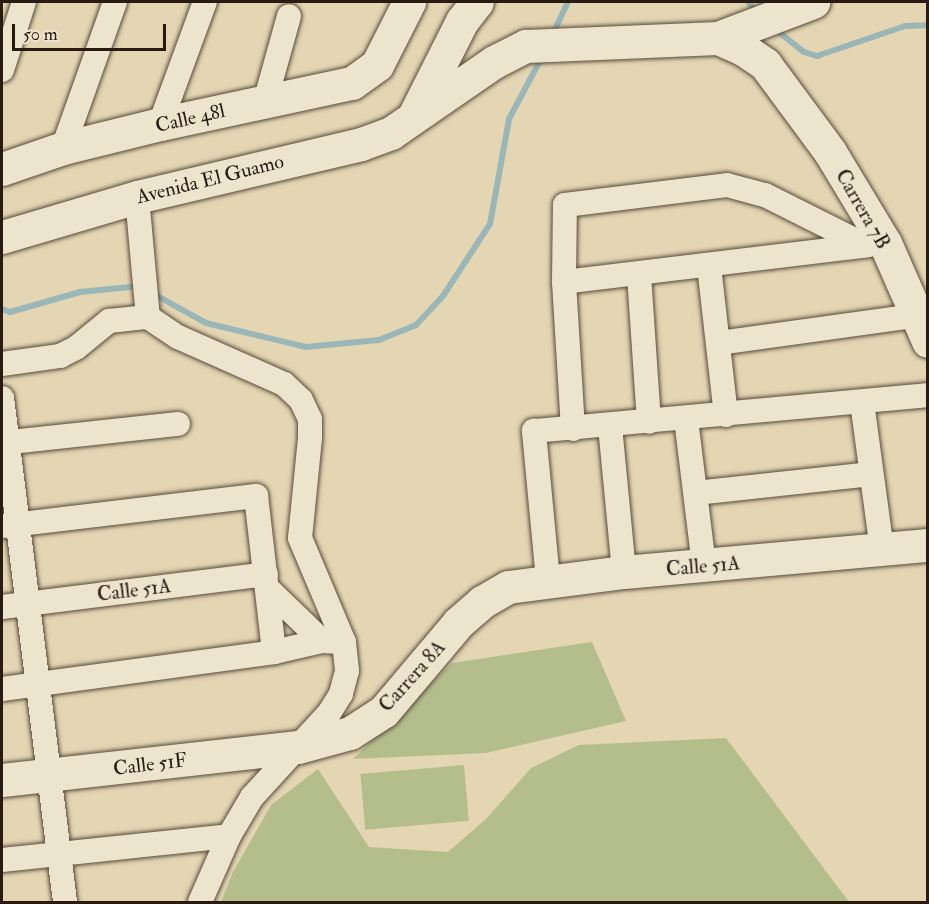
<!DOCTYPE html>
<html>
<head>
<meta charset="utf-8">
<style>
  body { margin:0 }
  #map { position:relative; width:929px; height:904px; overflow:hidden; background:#e4d6b3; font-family:"IM FELL Double Pica",serif }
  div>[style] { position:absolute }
  .green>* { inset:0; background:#b4be8d; transform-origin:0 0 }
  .stream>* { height:6px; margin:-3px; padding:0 3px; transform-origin:3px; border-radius:3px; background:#9ab6b7 }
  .roads { filter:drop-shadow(0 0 2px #584a3a) drop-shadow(0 0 2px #584a3a) }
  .street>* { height:24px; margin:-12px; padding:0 12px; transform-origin:12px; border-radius:12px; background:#ede4ce }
  .secondary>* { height:33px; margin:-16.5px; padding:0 16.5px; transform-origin:16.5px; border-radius:16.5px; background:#ede4ce }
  span { translate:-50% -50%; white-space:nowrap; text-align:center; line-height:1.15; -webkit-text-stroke:6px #ede4ce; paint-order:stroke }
  .street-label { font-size:20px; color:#2a1b12 }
  .frame { position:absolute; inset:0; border:3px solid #2a1b12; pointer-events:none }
  .scale { position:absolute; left:12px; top:24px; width:154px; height:27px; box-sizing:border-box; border:3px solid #2a1b12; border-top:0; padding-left:8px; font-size:18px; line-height:21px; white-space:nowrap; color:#2a1b12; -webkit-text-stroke:4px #ede4ce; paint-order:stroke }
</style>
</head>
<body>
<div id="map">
  <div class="green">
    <div style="clip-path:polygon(592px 642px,626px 721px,486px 753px,353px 759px,452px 663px)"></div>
    <div style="clip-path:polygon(726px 738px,849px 902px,221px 902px,233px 872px,271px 805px,318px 769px,369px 847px,448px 852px,487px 818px,531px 768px,579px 745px)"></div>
    <div style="left:464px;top:765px;width:56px;height:104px;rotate:85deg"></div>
  </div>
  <div class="stream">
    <div style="left:748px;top:2px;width:15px;rotate:48deg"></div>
    <div style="left:774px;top:28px;width:38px;rotate:39deg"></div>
    <div style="left:804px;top:52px;width:14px;rotate:17deg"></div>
    <div style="left:817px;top:56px;width:93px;rotate:-18.8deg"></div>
    <div style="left:905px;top:26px;width:23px;rotate:-2deg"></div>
    <div style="left:553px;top:34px;width:35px;rotate:-65deg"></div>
    <div style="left:152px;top:293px;width:62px;rotate:29.1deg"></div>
    <div style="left:206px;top:323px;width:103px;rotate:13.5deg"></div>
    <div style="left:306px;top:347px;width:73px;rotate:-5.5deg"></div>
    <div style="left:379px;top:340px;width:40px;rotate:-22deg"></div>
    <div style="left:416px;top:325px;width:40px;rotate:-47deg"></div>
    <div style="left:443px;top:296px;width:86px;rotate:-56.9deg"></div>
    <div style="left:490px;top:224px;width:107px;rotate:-79.7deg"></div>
    <div style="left:509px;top:119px;width:70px;rotate:-62deg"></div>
    <div style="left:2px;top:309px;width:9px;rotate:21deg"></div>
    <div style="left:10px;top:312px;width:73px;rotate:-15.9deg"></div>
    <div style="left:80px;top:292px;width:61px;rotate:-5.6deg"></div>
  </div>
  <div class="roads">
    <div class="street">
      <div style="left:2px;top:70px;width:71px;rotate:-72.1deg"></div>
      <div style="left:265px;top:102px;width:89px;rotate:-74.4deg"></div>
      <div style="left:160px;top:124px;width:130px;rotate:-69.8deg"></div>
      <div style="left:63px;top:148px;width:155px;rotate:-70.4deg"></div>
      <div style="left:137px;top:197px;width:121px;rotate:84.8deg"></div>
      <div style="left:709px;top:266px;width:150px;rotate:83.5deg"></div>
      <div style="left:639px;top:275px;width:147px;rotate:86.1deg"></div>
      <div style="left:564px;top:282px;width:306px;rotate:-6.9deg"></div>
      <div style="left:148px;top:317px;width:36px;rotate:34deg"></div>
      <div style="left:178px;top:337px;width:116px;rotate:23.9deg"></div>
      <div style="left:284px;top:384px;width:23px;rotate:43deg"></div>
      <div style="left:301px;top:400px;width:21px;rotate:65deg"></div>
      <div style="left:310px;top:419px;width:19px;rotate:90deg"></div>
      <div style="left:310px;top:438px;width:100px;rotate:95.7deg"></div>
      <div style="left:300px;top:538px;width:113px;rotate:67.1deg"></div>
      <div style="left:344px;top:642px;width:29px;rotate:84deg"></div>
      <div style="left:347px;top:671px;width:24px;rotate:105deg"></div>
      <div style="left:341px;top:694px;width:22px;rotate:122deg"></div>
      <div style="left:329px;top:713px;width:114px;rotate:132.5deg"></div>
      <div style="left:252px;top:797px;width:45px;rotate:120.5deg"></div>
      <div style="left:229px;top:836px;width:72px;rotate:113.7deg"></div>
      <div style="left:719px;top:343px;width:211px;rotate:-7.9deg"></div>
      <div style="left:2px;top:364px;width:59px;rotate:-7.9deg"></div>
      <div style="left:60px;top:356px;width:18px;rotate:-27deg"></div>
      <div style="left:76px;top:348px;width:43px;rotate:-39.3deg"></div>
      <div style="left:109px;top:321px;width:39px;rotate:-6deg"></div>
      <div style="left:2px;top:398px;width:508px;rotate:82.87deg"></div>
      <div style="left:862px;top:402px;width:148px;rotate:82.3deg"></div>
      <div style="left:686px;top:419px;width:148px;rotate:83deg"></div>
      <div style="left:610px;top:426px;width:147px;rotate:84.5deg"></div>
      <div style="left:573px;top:429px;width:147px;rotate:-93.5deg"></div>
      <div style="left:564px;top:282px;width:77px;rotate:-89.3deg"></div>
      <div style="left:565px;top:205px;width:163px;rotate:-7deg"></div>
      <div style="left:727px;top:185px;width:39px;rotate:15deg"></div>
      <div style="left:765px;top:195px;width:112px;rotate:26.6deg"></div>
      <div style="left:2px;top:443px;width:177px;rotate:-6.2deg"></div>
      <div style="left:696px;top:493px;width:176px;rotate:-6.2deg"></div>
      <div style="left:4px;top:526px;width:254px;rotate:-6.8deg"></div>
      <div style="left:256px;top:496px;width:157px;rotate:83.4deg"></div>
      <div style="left:548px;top:580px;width:150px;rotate:-95.4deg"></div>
      <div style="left:534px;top:431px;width:396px;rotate:-5.2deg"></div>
      <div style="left:267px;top:588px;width:76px;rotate:43.9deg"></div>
      <div style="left:2px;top:607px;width:266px;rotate:-7.1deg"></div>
      <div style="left:2px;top:689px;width:275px;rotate:-7.7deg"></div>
      <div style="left:274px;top:652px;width:49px;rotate:-12.9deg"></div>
      <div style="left:322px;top:641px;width:22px;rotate:3deg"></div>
      <div style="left:2px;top:860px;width:228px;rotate:-6deg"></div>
    </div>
    <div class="secondary">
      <div style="left:718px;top:38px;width:27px;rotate:24deg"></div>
      <div style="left:743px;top:49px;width:27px;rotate:34deg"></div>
      <div style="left:765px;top:64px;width:109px;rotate:53.5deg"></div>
      <div style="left:830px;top:152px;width:106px;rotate:58.9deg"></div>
      <div style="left:885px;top:243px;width:107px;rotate:66.3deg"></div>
      <div style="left:415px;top:114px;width:104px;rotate:-63.2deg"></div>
      <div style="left:462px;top:21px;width:24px;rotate:-52deg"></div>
      <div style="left:2px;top:169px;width:65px;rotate:-19deg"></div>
      <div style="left:63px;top:148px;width:100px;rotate:-13.9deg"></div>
      <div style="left:160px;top:124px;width:196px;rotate:-12.1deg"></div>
      <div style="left:352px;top:83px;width:31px;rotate:-36deg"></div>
      <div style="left:377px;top:65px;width:71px;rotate:-63.1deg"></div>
      <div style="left:2px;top:237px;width:141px;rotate:-16.5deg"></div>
      <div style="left:137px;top:197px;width:230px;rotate:-13.3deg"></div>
      <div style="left:361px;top:144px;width:32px;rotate:-20deg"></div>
      <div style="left:391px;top:133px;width:125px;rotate:-34.6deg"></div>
      <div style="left:494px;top:62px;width:36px;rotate:-27deg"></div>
      <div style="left:526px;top:46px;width:192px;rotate:-2.4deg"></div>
      <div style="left:718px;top:38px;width:102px;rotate:-20.8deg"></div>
      <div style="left:2px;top:780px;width:298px;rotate:-6.4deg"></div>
      <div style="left:298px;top:747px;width:54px;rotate:-15.1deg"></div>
      <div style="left:350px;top:733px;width:40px;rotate:-32.9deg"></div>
      <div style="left:384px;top:711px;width:115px;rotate:-49.9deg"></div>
      <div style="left:458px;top:623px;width:32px;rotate:-41deg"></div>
      <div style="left:482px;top:602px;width:30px;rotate:-30deg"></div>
      <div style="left:508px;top:587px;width:117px;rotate:-7.4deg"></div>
      <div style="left:624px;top:572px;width:305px;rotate:-5.1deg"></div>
    </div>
  </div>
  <div class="street-label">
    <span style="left:190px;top:118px;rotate:-13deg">Calle 48l</span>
    <span style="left:210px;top:179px;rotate:-14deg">Avenida El Guamo</span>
    <span style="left:863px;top:209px;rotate:60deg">Carrera 7B</span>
    <span style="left:703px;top:566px;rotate:-5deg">Calle 51A</span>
    <span style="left:134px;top:590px;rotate:-7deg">Calle 51A</span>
    <span style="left:412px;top:676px;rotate:-48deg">Carrera 8A</span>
    <span style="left:150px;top:764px;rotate:-7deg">Calle 51F</span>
  </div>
  <div class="frame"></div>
  <div class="scale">50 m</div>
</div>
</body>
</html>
